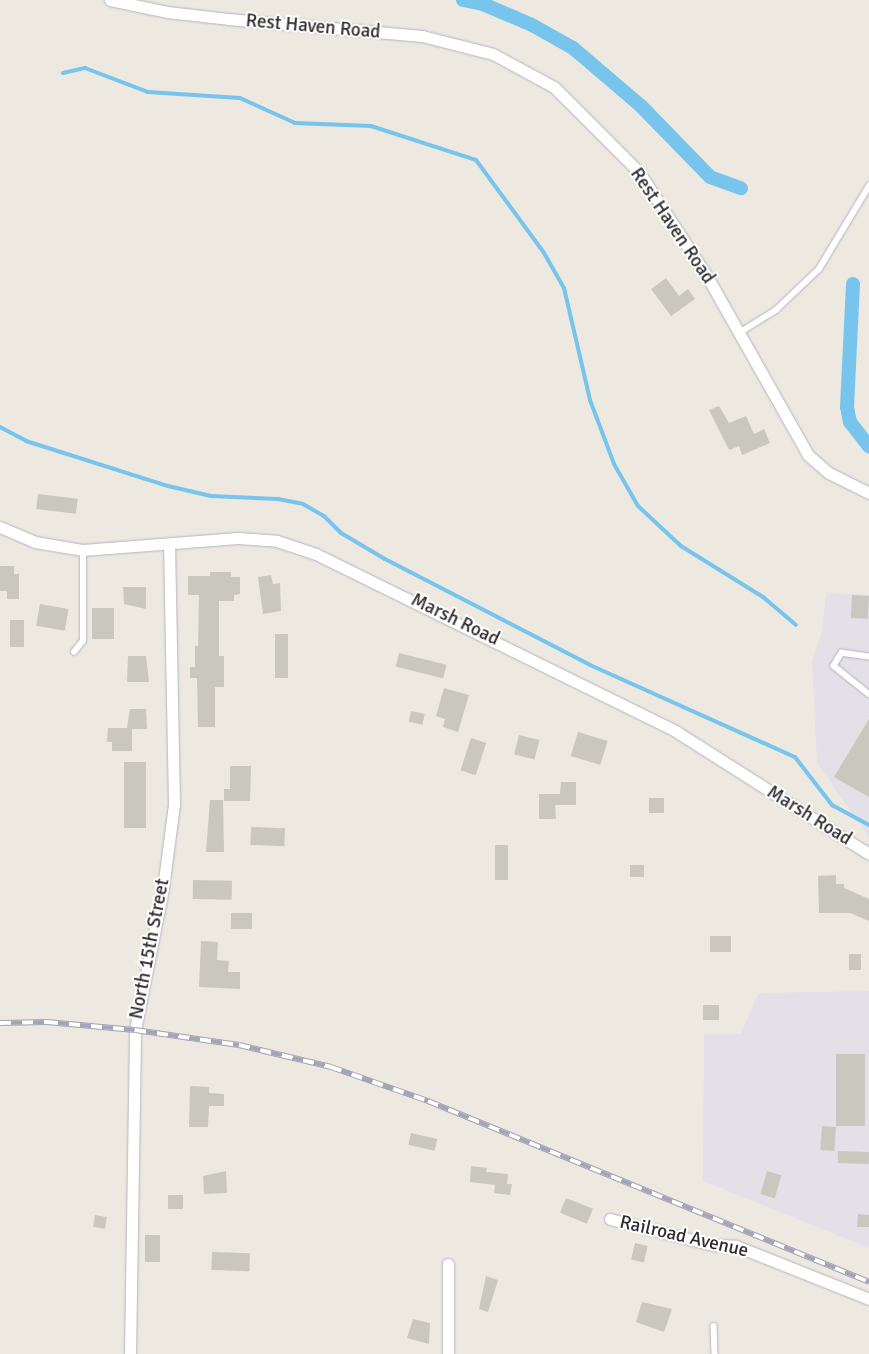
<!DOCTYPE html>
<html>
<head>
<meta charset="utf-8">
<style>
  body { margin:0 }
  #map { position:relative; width:869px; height:1354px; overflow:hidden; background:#eee9e0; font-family:Signika,sans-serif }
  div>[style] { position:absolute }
  .industrial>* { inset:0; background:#e3e0e7 }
  .stream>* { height:4px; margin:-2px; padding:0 2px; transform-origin:2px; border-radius:2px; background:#77c4ed }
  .canal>* { height:14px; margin:-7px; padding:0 7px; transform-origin:7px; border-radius:7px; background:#77c4ed }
  .building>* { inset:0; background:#cac7be; transform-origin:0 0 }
  .roads { filter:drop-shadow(0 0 1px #b3b5c0) drop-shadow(0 0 1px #b3b5c0) }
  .lane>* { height:5.5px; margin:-2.75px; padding:0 2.75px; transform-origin:2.75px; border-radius:2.75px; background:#fff }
  .street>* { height:11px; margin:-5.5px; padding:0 5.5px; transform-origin:5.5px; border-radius:5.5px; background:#fff }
  .rail>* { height:5.5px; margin-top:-2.75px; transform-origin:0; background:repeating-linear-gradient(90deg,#fff 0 11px,#a3a4b7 0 22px); box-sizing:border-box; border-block:1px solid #a3a4b7 }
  span { translate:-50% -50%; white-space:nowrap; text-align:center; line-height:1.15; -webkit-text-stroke:4px #fff; paint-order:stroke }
  .street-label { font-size:19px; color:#2d2d2d }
</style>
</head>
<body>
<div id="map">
  <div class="industrial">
    <div style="clip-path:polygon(826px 593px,869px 595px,869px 838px,817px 763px,812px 661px,822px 632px)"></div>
    <div style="clip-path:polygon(869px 991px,869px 1248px,703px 1181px,704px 1034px,741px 1034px,758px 993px)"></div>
  </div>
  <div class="stream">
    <div style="left:63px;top:73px;width:23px;rotate:-13deg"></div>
    <div style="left:85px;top:68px;width:67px;rotate:20.9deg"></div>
    <div style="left:148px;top:92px;width:92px;rotate:3.7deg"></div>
    <div style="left:240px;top:98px;width:60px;rotate:24.4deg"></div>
    <div style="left:295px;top:123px;width:76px;rotate:2.3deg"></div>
    <div style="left:371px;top:126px;width:110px;rotate:17.9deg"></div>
    <div style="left:476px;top:160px;width:115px;rotate:53.8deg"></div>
    <div style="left:544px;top:253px;width:40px;rotate:60.3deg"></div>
    <div style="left:564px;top:288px;width:115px;rotate:76.9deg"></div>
    <div style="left:590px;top:400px;width:68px;rotate:69.4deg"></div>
    <div style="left:614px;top:464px;width:48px;rotate:60.3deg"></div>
    <div style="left:638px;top:506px;width:59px;rotate:42.9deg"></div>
    <div style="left:681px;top:546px;width:97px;rotate:31.9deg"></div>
    <div style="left:763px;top:597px;width:43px;rotate:40.3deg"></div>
    <div style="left:0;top:427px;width:30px;rotate:28deg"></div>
    <div style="left:26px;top:441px;width:149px;rotate:17.6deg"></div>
    <div style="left:168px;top:486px;width:44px;rotate:13.1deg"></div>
    <div style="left:211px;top:496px;width:67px;rotate:2.6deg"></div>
    <div style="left:278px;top:499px;width:25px;rotate:11deg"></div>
    <div style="left:303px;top:504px;width:24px;rotate:30deg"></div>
    <div style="left:324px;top:516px;width:24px;rotate:45deg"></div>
    <div style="left:341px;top:533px;width:51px;rotate:30.6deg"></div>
    <div style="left:385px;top:559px;width:231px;rotate:27.3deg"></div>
    <div style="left:590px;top:665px;width:225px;rotate:24.2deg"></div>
    <div style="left:795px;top:757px;width:61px;rotate:52.4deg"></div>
    <div style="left:832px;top:805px;width:42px;rotate:28.4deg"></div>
  </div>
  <div class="canal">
    <div style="left:463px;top:0;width:20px;rotate:11deg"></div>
    <div style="left:483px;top:4px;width:53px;rotate:23.2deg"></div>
    <div style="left:532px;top:25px;width:47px;rotate:29.3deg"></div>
    <div style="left:573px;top:48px;width:89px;rotate:40.5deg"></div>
    <div style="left:641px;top:106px;width:99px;rotate:45.8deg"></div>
    <div style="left:710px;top:177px;width:33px;rotate:20deg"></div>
    <div style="left:853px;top:284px;width:123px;rotate:92.8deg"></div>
    <div style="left:847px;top:407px;width:15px;rotate:79deg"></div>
    <div style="left:850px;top:422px;width:31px;rotate:52deg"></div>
  </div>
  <div class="building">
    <div style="clip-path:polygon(666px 278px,679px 296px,688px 289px,695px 299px,671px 316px,651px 289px)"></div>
    <div style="clip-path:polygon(719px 406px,729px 423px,746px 416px,754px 434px,764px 429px,770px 443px,742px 455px,739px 446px,729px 450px,709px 410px)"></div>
    <div style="left:38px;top:494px;width:40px;height:15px;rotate:7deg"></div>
    <div style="clip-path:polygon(0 566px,14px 566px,14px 574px,19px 574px,19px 599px,7px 599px,7px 591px,0 591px)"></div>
    <div style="clip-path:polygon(210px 572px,231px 572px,231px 577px,240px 577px,240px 594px,234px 595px,234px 601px,219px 601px,219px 656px,224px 656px,224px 687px,215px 687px,215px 727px,198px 727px,197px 678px,190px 678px,190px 667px,195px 667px,195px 646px,198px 646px,199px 595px,188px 595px,188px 576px,210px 576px)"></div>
    <div style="clip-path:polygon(271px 575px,273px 584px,280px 583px,281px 611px,263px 614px,258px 577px)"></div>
    <div style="clip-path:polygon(123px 587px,146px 587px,146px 609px,124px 604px)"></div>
    <div style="left:852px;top:595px;width:17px;height:23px;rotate:3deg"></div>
    <div style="left:40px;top:604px;width:29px;height:22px;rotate:10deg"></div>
    <div style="left:92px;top:608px;width:22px;height:31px"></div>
    <div style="left:10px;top:620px;width:14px;height:27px"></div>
    <div style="left:275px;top:634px;width:13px;height:44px"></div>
    <div style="left:399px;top:653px;width:49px;height:14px;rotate:14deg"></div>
    <div style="clip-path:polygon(128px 656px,146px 656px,149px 682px,127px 682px)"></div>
    <div style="clip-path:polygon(444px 688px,469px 695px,458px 732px,443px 727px,445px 719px,436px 716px)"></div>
    <div style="clip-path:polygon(130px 709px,146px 709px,147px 729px,132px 729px,132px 751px,112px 751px,112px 742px,107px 742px,108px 728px,127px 728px)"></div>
    <div style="left:411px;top:711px;width:14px;height:11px;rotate:12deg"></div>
    <div style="clip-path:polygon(869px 719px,869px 797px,834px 777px)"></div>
    <div style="left:578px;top:732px;width:31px;height:25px;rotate:17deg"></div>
    <div style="left:519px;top:735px;width:21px;height:20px;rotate:14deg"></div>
    <div style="left:471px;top:738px;width:16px;height:34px;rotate:18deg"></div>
    <div style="left:124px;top:762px;width:22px;height:66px"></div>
    <div style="clip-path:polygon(230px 766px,251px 766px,250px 801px,224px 801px,224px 789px,230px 789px)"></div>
    <div style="clip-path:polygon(561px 782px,576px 782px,576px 805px,555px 805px,556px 819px,539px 819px,539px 794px,560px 794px)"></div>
    <div style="left:649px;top:798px;width:15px;height:15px"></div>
    <div style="clip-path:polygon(210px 800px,223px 800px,224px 852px,206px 852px)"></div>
    <div style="left:251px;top:827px;width:34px;height:18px;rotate:2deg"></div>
    <div style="left:495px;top:845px;width:13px;height:35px"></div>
    <div style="left:630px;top:865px;width:14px;height:12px"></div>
    <div style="clip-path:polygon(836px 875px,836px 884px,844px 884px,844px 888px,869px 899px,869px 921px,850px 913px,819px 913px,818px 876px)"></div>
    <div style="left:193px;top:880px;width:39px;height:19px;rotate:1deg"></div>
    <div style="left:231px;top:913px;width:21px;height:16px"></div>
    <div style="left:710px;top:936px;width:21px;height:16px"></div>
    <div style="clip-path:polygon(201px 941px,218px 942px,217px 960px,229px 961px,228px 972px,240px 972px,240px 989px,199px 987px)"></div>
    <div style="left:849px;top:954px;width:12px;height:16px"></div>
    <div style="left:703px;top:1005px;width:16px;height:15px"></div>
    <div style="left:836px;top:1054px;width:29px;height:72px"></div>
    <div style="clip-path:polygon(190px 1086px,209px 1087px,209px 1093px,224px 1094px,224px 1106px,209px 1106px,208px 1127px,189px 1127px)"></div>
    <div style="left:822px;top:1126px;width:14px;height:24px;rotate:4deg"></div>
    <div style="left:411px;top:1133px;width:27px;height:12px;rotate:13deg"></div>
    <div style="left:838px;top:1151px;width:31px;height:12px;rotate:2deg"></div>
    <div style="clip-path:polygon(471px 1166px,487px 1168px,486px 1172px,508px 1174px,507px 1184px,512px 1184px,510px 1195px,494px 1193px,495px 1185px,470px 1182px)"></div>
    <div style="clip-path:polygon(226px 1171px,227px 1193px,204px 1194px,203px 1176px)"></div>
    <div style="left:767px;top:1171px;width:15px;height:24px;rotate:16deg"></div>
    <div style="left:168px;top:1195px;width:15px;height:14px"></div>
    <div style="left:566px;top:1198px;width:29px;height:16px;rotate:22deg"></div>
    <div style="clip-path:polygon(858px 1214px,869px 1215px,869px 1227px,857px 1227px)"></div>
    <div style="left:95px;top:1215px;width:12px;height:12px;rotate:9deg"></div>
    <div style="left:145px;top:1235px;width:15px;height:27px"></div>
    <div style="left:635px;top:1243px;width:13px;height:17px;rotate:13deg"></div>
    <div style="left:212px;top:1252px;width:38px;height:18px;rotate:2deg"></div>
    <div style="clip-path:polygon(486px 1276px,498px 1280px,488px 1312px,479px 1309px)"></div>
    <div style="clip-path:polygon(642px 1302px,672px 1309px,664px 1332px,636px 1322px)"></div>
    <div style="clip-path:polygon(413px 1319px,430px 1323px,429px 1344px,407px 1338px)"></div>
  </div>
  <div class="roads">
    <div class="lane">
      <div style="left:739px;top:333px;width:44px;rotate:-31.9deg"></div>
      <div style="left:776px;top:310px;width:59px;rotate:-43.6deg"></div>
      <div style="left:819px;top:269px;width:97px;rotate:-58.9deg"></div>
      <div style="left:74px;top:652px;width:14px;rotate:-51deg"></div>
      <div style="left:83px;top:641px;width:91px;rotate:-90deg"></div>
      <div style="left:869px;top:657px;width:27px;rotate:-172deg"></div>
      <div style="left:842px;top:653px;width:15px;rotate:122deg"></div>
      <div style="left:834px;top:666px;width:45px;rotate:38.7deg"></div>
      <div style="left:714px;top:1326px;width:28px;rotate:88deg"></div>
    </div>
    <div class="street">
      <div style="left:110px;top:0;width:58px;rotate:11.9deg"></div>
      <div style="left:167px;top:12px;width:61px;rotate:6.5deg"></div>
      <div style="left:228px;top:19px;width:195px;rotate:5deg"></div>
      <div style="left:422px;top:36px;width:73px;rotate:14.2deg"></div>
      <div style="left:493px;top:54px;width:69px;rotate:28.4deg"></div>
      <div style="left:554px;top:87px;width:120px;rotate:45deg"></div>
      <div style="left:639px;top:172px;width:126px;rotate:56.9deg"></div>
      <div style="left:708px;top:278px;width:203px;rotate:60.5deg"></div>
      <div style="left:808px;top:455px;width:28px;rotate:41deg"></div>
      <div style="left:829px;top:473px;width:45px;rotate:26.6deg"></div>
      <div style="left:0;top:527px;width:38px;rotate:23deg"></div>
      <div style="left:35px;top:542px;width:49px;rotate:9.5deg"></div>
      <div style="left:83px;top:550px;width:155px;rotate:-4.4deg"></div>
      <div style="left:238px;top:538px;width:39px;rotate:4deg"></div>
      <div style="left:277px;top:541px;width:41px;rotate:18.4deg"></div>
      <div style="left:316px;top:554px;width:402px;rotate:26.2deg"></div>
      <div style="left:677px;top:732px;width:227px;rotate:32.4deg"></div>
      <div style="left:610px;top:1219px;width:106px;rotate:14.2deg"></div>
      <div style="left:713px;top:1245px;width:23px;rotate:2deg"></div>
      <div style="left:736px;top:1246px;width:143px;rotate:21.7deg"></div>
      <div style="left:448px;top:1264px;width:90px;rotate:90deg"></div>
      <div style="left:130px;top:1354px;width:324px;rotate:-89.1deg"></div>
      <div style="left:135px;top:1030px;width:145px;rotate:-78.8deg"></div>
      <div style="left:163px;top:888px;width:85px;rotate:-82.5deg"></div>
      <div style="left:174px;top:804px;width:260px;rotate:-91.1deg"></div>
    </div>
  </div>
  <div class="rail">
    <div style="left:0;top:1023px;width:47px;rotate:-1.2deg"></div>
    <div style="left:47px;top:1022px;width:88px;rotate:5.2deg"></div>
    <div style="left:135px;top:1030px;width:105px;rotate:8.2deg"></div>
    <div style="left:239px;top:1045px;width:95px;rotate:13.4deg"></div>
    <div style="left:331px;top:1067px;width:103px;rotate:19.3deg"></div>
    <div style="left:428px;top:1101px;width:477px;rotate:22.3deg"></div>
  </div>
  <div class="street-label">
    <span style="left:313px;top:27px;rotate:5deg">Rest Haven Road</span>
    <span style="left:672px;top:226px;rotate:56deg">Rest Haven Road</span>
    <span style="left:455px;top:620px;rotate:26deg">Marsh Road</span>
    <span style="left:809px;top:816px;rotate:32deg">Marsh Road</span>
    <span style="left:150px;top:949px;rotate:-79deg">North 15th Street</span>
    <span style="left:684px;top:1237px;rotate:13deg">Railroad Avenue</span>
  </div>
</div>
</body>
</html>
